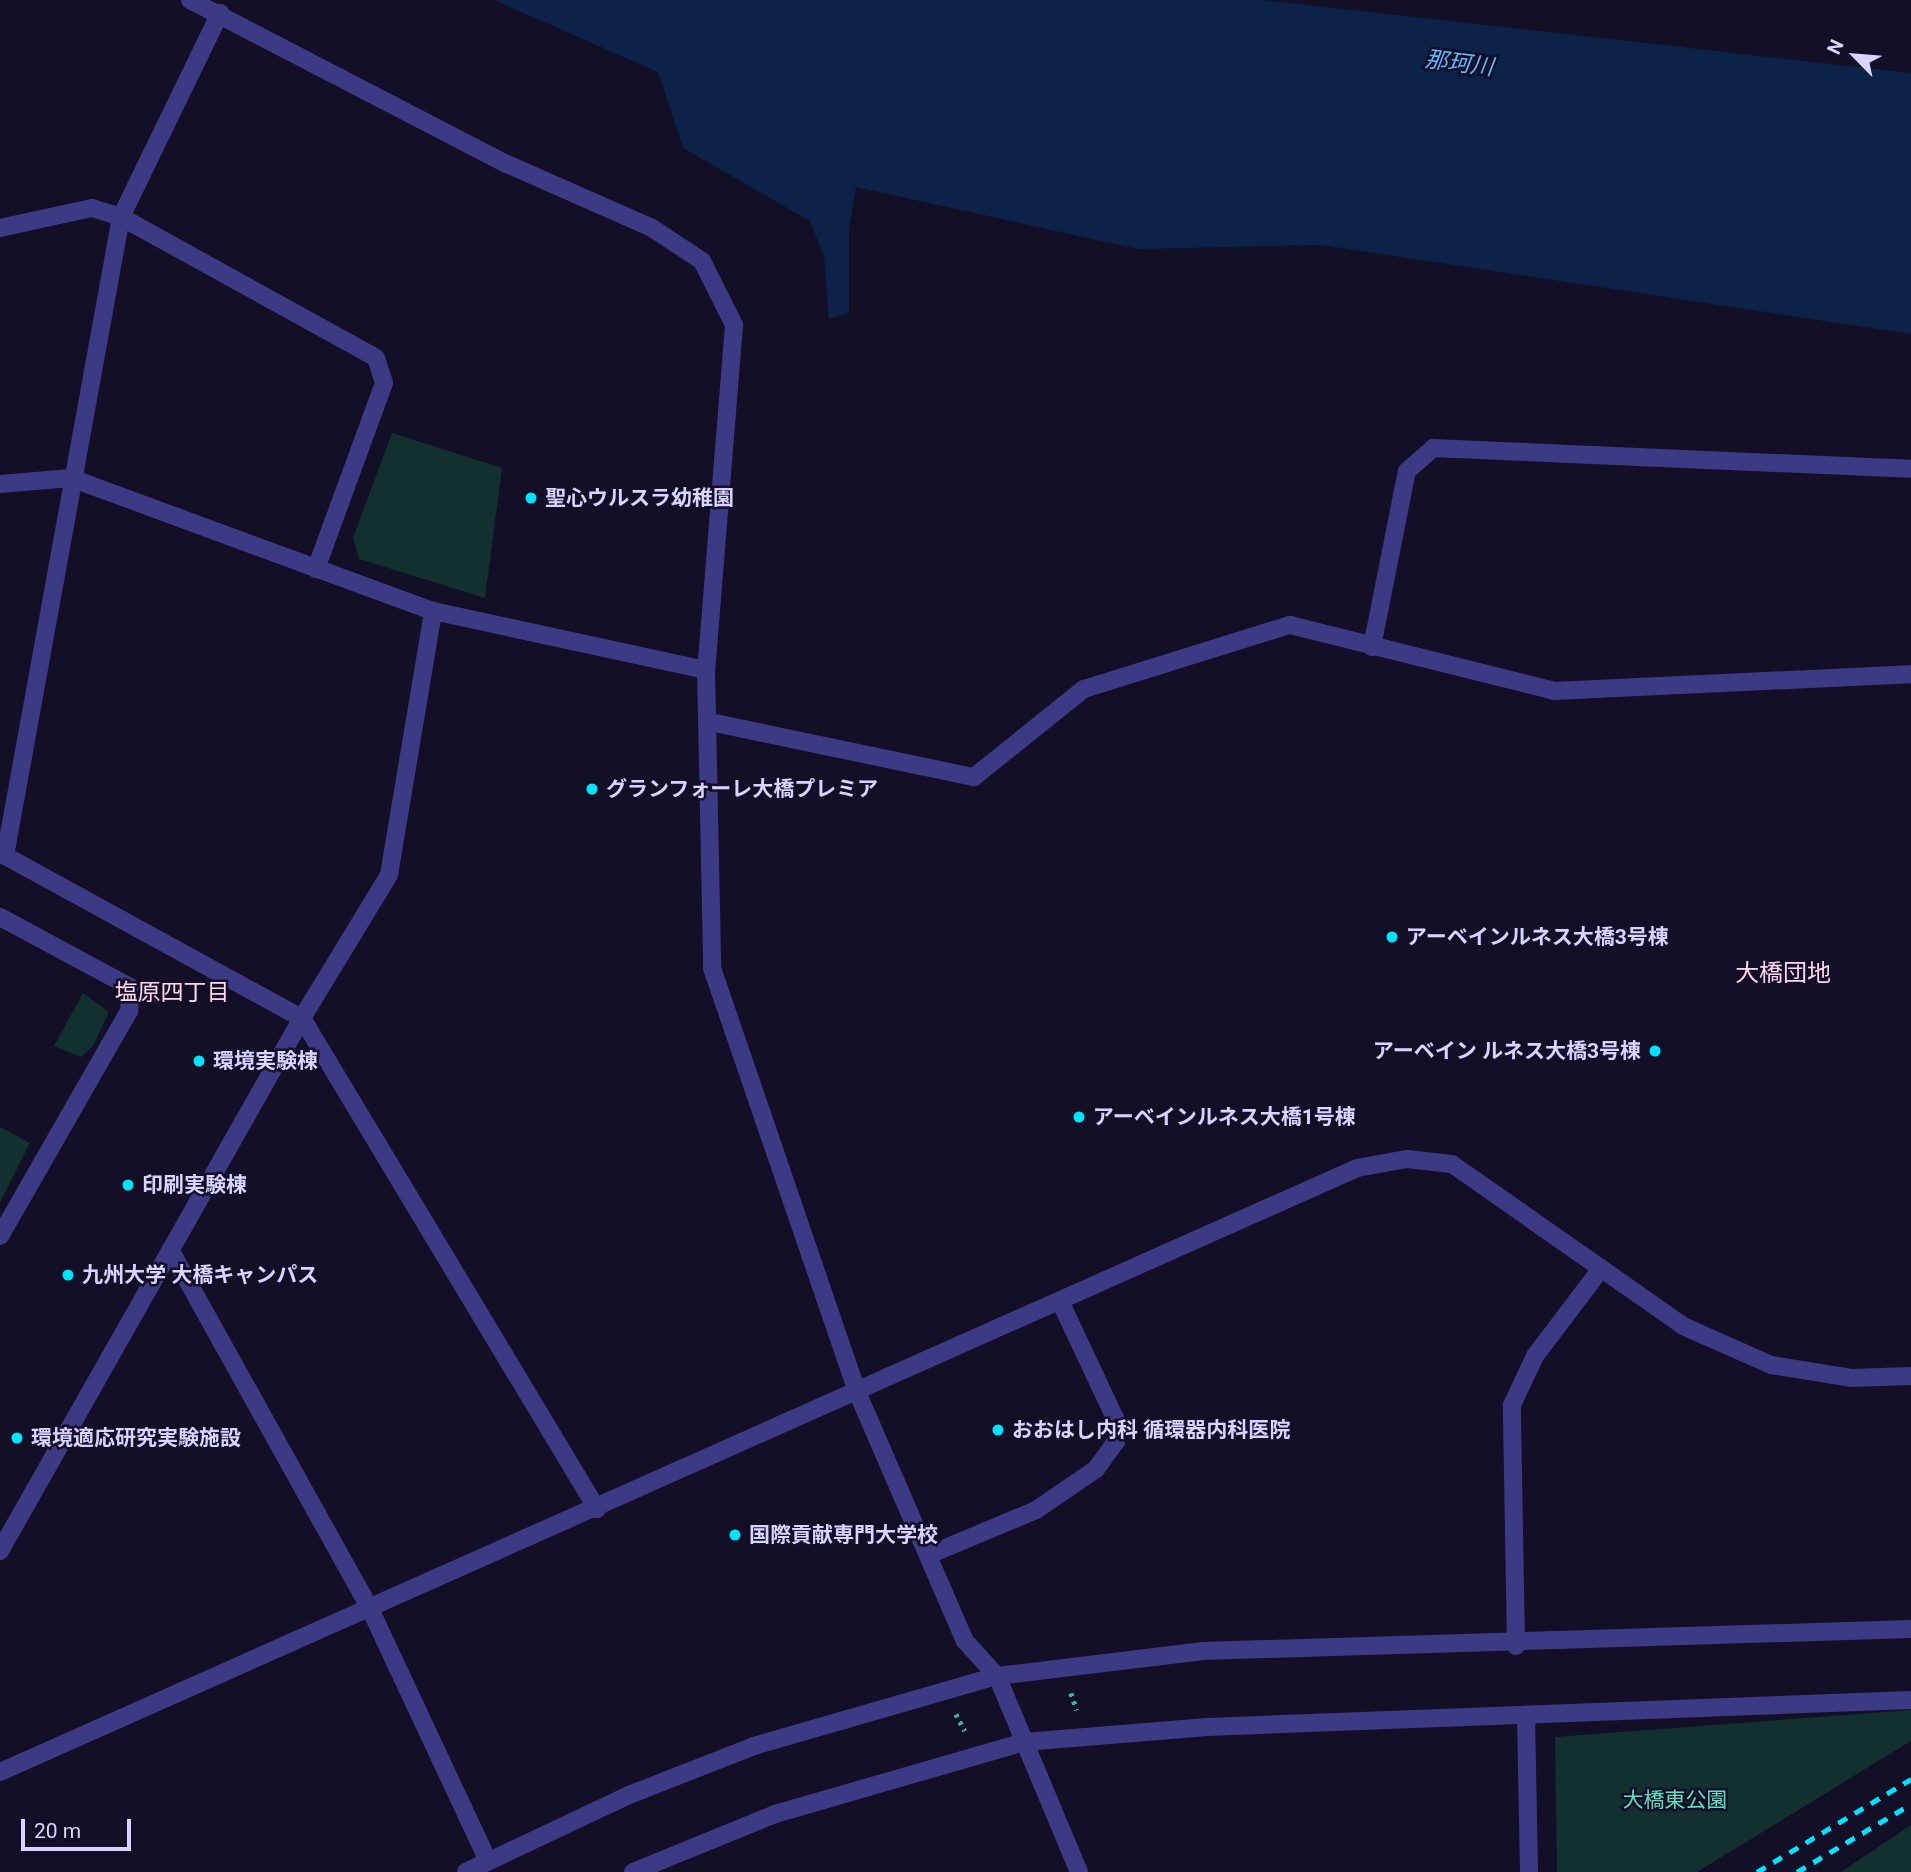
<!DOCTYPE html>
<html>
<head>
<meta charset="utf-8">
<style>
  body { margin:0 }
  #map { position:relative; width:1911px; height:1872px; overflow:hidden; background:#130f26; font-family:Roboto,"Noto Sans JP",sans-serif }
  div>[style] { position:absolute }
  .green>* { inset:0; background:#12302f }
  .water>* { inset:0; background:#0c2248 }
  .path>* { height:4.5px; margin-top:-2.25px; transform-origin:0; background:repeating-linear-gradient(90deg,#2fb8b0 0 3.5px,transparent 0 8.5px) }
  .service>* { height:18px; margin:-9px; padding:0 9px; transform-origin:9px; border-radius:9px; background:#3d3a85 }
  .minor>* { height:18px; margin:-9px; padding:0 9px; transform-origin:9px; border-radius:9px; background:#3d3a85 }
  .tertiary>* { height:18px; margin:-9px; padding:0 9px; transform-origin:9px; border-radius:9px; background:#3d3a85 }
  .rail>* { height:5px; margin-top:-2.5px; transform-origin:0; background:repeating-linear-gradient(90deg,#00e5ff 0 10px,transparent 0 19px) }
  .dots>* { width:19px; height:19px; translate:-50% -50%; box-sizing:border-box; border:4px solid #130f26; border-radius:50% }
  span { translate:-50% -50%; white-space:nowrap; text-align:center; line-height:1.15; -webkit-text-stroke:5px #130f26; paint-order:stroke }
  .poi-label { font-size:21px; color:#d9d4ff; font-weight:700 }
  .left { translate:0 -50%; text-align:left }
  .right { translate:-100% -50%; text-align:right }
  .park-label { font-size:21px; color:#5fe0c0 }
  .water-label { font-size:23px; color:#62b6ff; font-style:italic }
  .neighbourhood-label { font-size:23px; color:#ffd6f0 }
  .quarter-label { font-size:24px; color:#ffd6f0 }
  .north { position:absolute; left:1820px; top:21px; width:70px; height:70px; -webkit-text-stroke:5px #130f26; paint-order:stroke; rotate:295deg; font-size:19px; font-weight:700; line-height:28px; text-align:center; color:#d9d4ff }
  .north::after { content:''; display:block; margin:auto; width:24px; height:32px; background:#d9d4ff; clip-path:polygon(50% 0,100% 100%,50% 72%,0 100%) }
  .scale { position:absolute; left:21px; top:1819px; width:110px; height:32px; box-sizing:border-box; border:4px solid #d9d4ff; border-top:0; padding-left:9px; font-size:21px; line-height:24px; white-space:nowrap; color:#d9d4ff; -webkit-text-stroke:5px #130f26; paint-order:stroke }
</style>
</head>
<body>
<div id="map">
  <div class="green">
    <div style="clip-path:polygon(392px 433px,502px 468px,485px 598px,359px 559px,353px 538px)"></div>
    <div style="clip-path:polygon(83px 993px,109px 1012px,93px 1046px,81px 1057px,54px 1046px)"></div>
    <div style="clip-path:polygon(0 1127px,30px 1143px,0 1203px)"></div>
    <div style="clip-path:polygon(1911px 1710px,1911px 1741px,1697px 1872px,1557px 1872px,1555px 1737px)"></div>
    <div style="clip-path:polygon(1911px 1825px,1911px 1872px,1841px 1872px)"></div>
  </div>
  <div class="water">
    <div style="clip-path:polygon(494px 0,1264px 0,1911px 73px,1911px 334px,1321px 245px,1138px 249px,856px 187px,849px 228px,849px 313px,829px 319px,824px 256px,810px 221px,683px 148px,658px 72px)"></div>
  </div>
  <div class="path">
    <div style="left:1071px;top:1693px;width:18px;rotate:71deg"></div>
    <div style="left:956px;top:1714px;width:19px;rotate:62deg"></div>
  </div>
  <div class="service">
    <div style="left:0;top:917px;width:148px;rotate:28.3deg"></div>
    <div style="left:130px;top:987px;width:24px;rotate:92deg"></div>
    <div style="left:129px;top:1011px;width:259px;rotate:119.8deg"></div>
  </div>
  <div class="minor">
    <div style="left:190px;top:0;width:357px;rotate:27.4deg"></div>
    <div style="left:507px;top:164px;width:158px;rotate:23.8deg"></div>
    <div style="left:652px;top:228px;width:60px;rotate:33.4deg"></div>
    <div style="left:702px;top:261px;width:72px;rotate:63.4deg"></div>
    <div style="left:734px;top:325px;width:346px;rotate:94.6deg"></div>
    <div style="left:0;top:228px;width:94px;rotate:-12.3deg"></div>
    <div style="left:92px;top:208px;width:30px;rotate:17deg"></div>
    <div style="left:121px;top:217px;width:291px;rotate:28.9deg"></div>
    <div style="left:376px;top:358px;width:26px;rotate:72deg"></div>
    <div style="left:384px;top:383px;width:198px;rotate:110.1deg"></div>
    <div style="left:0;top:484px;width:71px;rotate:-4.8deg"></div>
    <div style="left:71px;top:478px;width:386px;rotate:20.2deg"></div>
    <div style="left:433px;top:611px;width:279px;rotate:12.2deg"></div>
    <div style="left:706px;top:670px;width:298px;rotate:88.8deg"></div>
    <div style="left:712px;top:968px;width:450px;rotate:71.1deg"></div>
    <div style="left:858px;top:1394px;width:269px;rotate:66.6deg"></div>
    <div style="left:965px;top:1641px;width:47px;rotate:47.6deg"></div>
    <div style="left:997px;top:1676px;width:212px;rotate:67.3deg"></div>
    <div style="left:1372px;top:647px;width:179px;rotate:-78.8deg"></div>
    <div style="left:1407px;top:471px;width:35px;rotate:-41deg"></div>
    <div style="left:1433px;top:448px;width:478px;rotate:2.5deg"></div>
    <div style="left:710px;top:722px;width:270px;rotate:11.8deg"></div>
    <div style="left:974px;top:777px;width:141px;rotate:-38.7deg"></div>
    <div style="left:1084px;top:689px;width:216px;rotate:-17.3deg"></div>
    <div style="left:1290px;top:625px;width:272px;rotate:14deg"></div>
    <div style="left:1554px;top:691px;width:357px;rotate:-2.7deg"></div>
    <div style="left:0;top:853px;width:344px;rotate:28.7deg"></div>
    <div style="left:302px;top:1018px;width:167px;rotate:-58.7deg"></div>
    <div style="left:389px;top:875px;width:268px;rotate:-80.5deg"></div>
    <div style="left:5px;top:856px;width:649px;rotate:-79.71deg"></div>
    <div style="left:121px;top:217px;width:227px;rotate:-64.1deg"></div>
    <div style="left:302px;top:1018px;width:573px;rotate:59deg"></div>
    <div style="left:172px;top:1253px;width:410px;rotate:60.9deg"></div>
    <div style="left:371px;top:1611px;width:276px;rotate:64.9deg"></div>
    <div style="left:0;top:1551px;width:613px;rotate:-60.46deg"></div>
    <div style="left:931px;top:1554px;width:114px;rotate:-22.7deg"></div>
    <div style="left:1036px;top:1510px;width:73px;rotate:-34.3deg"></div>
    <div style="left:1096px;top:1469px;width:34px;rotate:-54deg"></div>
    <div style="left:1116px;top:1441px;width:23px;rotate:-92deg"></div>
    <div style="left:1115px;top:1418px;width:127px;rotate:-115.2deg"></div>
    <div style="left:1516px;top:1646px;width:241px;rotate:-91deg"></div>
    <div style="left:1512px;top:1405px;width:54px;rotate:-64.9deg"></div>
    <div style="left:1535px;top:1356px;width:108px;rotate:-52.9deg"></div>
    <div style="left:1526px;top:1715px;width:157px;rotate:88.9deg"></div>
    <div style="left:0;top:1772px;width:1485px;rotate:-23.99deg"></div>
    <div style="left:1357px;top:1168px;width:51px;rotate:-10.2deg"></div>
    <div style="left:1407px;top:1159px;width:45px;rotate:6.3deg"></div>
    <div style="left:1452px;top:1164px;width:282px;rotate:35deg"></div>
    <div style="left:1683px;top:1326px;width:96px;rotate:23.9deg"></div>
    <div style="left:1771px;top:1365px;width:81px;rotate:9.2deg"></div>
    <div style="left:1851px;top:1378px;width:60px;rotate:-1.9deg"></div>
  </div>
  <div class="tertiary">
    <div style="left:466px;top:1872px;width:180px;rotate:-25.3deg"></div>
    <div style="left:629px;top:1795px;width:134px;rotate:-21.4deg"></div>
    <div style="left:754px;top:1746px;width:253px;rotate:-16.1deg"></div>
    <div style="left:997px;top:1676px;width:208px;rotate:-6.9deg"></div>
    <div style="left:1203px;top:1651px;width:708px;rotate:-1.78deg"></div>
    <div style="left:633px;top:1872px;width:153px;rotate:-22.2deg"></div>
    <div style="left:775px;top:1814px;width:259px;rotate:-16.1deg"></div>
    <div style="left:1024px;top:1742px;width:184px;rotate:-4.7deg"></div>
    <div style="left:1207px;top:1727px;width:705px;rotate:-2.2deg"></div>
  </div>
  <div class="rail">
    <div style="left:1757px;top:1872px;width:180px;rotate:-31.1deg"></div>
    <div style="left:1797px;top:1872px;width:133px;rotate:-30.8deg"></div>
  </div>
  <div class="dots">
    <div style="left:531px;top:498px;background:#00e5ff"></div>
    <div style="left:592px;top:789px;background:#00e5ff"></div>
    <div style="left:1392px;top:937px;background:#00e5ff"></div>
    <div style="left:1655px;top:1051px;background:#00e5ff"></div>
    <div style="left:199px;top:1061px;background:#00e5ff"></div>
    <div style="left:1079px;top:1117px;background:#00e5ff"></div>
    <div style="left:128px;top:1185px;background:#00e5ff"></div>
    <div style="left:68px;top:1275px;background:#00e5ff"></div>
    <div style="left:998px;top:1430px;background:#00e5ff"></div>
    <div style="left:17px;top:1438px;background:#00e5ff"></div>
    <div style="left:735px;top:1535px;background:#00e5ff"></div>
  </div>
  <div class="poi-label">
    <span class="left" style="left:545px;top:498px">聖心ウルスラ幼稚園</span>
    <span class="left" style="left:606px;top:789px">グランフォーレ大橋プレミア</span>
    <span class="left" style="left:1406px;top:937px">アーベインルネス大橋3号棟</span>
    <span class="right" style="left:1641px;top:1051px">アーベイン ルネス大橋3号棟</span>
    <span class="left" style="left:213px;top:1061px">環境実験棟</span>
    <span class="left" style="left:1093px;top:1117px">アーベインルネス大橋1号棟</span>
    <span class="left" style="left:142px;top:1185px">印刷実験棟</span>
    <span class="left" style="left:82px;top:1275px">九州大学 大橋キャンパス</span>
    <span class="left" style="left:1012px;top:1430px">おおはし内科 循環器内科医院</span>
    <span class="left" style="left:31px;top:1438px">環境適応研究実験施設</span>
    <span class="left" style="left:749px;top:1535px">国際貢献専門大学校</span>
  </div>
  <div class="park-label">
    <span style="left:1675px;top:1800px">大橋東公園</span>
  </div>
  <div class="water-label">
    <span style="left:1459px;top:64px;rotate:7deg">那珂川</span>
  </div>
  <div class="neighbourhood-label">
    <span style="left:172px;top:993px">塩原四丁目</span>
  </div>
  <div class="quarter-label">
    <span style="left:1783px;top:974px">大橋団地</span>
  </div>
  <div class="north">N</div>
  <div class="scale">20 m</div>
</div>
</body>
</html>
